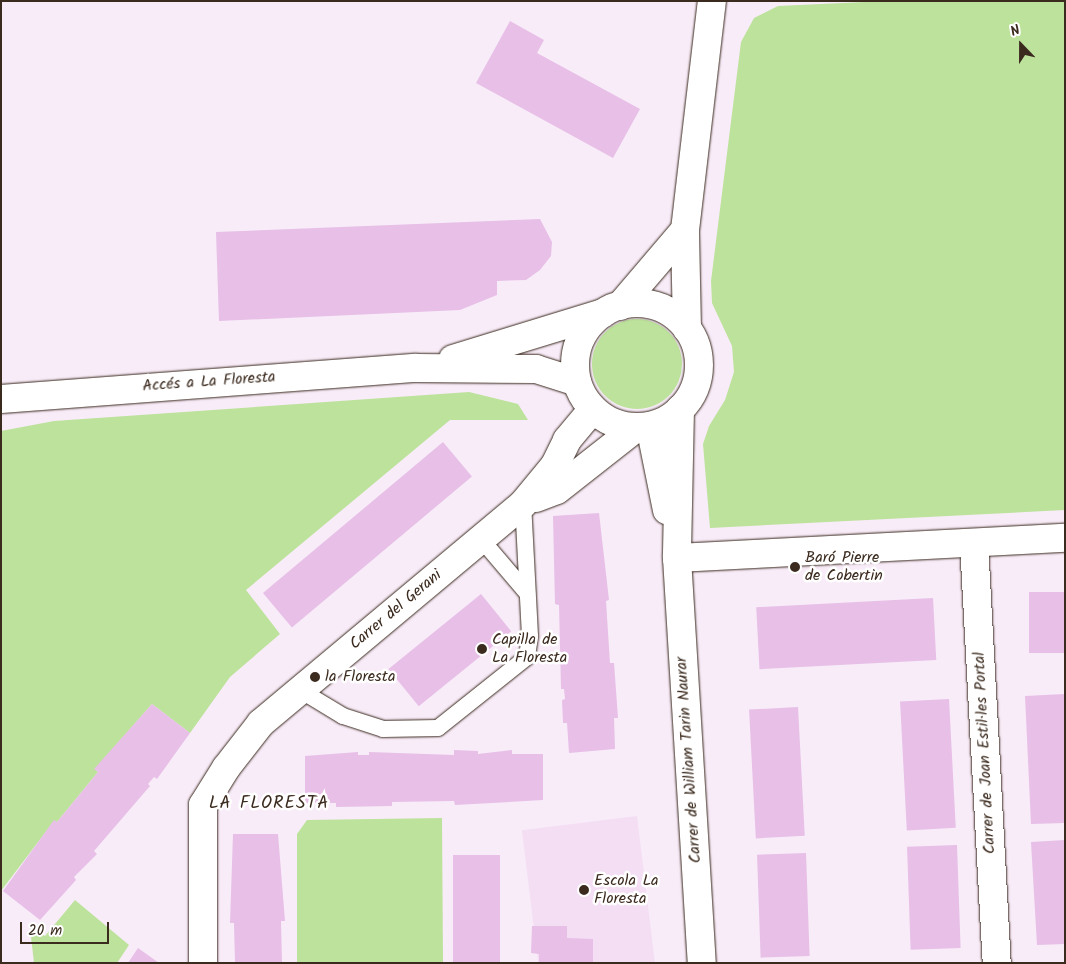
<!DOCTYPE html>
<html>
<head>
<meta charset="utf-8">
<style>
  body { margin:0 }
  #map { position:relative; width:1066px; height:964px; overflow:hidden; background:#f8ecf8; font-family:Kalam,sans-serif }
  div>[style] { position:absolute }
  .built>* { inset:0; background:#f3def3; transform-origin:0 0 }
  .green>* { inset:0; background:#bde29c }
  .round { border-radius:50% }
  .building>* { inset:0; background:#e7bfe7; transform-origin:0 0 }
  .roads { filter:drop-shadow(0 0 1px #3b2a1e) drop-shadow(0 0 1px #3b2a1e) }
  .lane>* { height:16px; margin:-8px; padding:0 8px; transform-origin:8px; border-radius:8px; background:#fff }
  .street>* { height:28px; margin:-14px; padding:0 14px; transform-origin:14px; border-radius:14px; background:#fff }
  .street>.ring { margin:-14px; padding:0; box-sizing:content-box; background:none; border:28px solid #fff; border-radius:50% }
  .dots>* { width:14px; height:14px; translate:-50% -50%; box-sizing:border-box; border:2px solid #fff; border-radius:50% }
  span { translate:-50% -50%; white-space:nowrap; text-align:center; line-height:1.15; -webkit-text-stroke:5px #fff; paint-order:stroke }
  .street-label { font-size:16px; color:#3b2a1e }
  .poi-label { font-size:16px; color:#3b2a1e }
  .left { translate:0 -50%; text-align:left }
  .neighbourhood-label { font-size:18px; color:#3b2a1e; letter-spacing:1px }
  .frame { position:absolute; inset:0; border:2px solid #3b2a1e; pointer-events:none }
  .north { position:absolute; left:996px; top:20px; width:50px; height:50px; -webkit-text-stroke:4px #fff; paint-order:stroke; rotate:338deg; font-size:14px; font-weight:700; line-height:20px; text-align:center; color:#3b2a1e }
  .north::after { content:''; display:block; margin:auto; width:18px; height:22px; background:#3b2a1e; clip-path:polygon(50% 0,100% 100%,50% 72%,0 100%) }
  .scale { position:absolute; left:20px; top:922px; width:89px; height:22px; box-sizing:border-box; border:2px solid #3b2a1e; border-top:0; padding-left:6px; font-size:15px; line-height:18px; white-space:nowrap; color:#3b2a1e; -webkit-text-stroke:4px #fff; paint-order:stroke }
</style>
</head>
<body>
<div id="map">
  <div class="built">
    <div style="left:637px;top:816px;width:148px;height:116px;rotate:83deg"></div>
  </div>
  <div class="green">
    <div style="clip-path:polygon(886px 1px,1065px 1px,1065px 510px,710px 528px,703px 444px,709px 426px,725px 400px,734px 372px,732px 346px,712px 303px,711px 281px,741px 42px,754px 18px,778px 6px)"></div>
    <div class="round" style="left:592px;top:319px;width:90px;height:90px"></div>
    <div style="clip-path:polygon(469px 392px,518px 404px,528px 420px,450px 420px,246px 590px,280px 634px,230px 677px,190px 733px,152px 704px,95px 769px,98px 772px,57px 822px,54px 821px,1px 891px,1px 431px,54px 421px)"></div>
    <div style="clip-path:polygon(442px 818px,443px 963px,297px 963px,297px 834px,307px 820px)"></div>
    <div style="clip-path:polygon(75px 900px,129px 945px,117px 963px,34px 963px,30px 928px,45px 936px)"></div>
  </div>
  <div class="building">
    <div style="clip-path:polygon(510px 21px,544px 40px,537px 53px,640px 109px,613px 158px,476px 83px)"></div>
    <div style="clip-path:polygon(540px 219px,552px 242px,551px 256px,540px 270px,526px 280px,497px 281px,497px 295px,460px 310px,219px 321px,216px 232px)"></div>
    <div style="left:443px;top:442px;width:45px;height:235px;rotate:50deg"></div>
    <div style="clip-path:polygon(599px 513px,609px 600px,606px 601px,610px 663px,614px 663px,618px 718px,614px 718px,615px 749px,569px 753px,567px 723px,563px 723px,562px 700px,565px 699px,564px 689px,561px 689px,559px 605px,555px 604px,553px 516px)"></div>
    <div style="left:1065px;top:592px;width:61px;height:36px;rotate:90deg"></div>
    <div style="left:481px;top:594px;width:48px;height:119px;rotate:51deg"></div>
    <div style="left:933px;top:598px;width:62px;height:177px;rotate:87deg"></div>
    <div style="clip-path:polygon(1065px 694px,1065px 823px,1031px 824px,1025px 696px)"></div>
    <div style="left:949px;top:699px;width:129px;height:49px;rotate:87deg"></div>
    <div style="clip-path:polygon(152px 704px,190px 733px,157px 779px,154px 777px,148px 784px,150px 786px,94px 851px,97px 854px,74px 877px,76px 880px,40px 920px,3px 891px,54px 820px,57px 822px,98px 772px,94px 769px)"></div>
    <div style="left:798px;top:707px;width:129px;height:49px;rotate:87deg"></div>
    <div style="clip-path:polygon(454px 750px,478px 751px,478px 754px,512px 750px,512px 754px,543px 754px,543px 800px,455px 805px,454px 801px,392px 802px,392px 806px,336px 807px,336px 803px,305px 803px,305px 756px,358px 752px,358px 755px,369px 755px,369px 752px,454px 755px)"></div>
    <div style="clip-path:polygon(233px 834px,278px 834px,285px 921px,281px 921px,282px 963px,235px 963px,234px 923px,230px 923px)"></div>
    <div style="clip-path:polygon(1065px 840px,1065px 944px,1037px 945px,1031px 842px)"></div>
    <div style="left:957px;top:845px;width:103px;height:50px;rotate:88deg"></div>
    <div style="left:806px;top:853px;width:103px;height:49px;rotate:88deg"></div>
    <div style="left:453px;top:855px;width:47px;height:108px"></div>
    <div style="clip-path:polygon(532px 926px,567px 926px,567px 938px,593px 939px,593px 963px,539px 963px,539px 954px,531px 953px)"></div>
    <div style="clip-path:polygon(138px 948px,159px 963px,128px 963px)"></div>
  </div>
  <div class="roads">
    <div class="lane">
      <div style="left:481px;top:539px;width:71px;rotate:49.6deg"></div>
      <div style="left:300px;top:690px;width:50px;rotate:31.2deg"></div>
      <div style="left:343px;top:716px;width:42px;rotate:18deg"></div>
      <div style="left:383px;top:729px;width:55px;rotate:-1deg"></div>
      <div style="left:438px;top:728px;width:114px;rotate:-38.6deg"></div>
      <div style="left:527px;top:657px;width:21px;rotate:-82deg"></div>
      <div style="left:530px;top:636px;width:132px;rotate:-93deg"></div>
    </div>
    <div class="street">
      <div class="ring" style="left:575px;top:303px;width:96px;height:96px"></div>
      <div style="left:620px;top:306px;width:100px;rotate:-49.5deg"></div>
      <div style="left:687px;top:329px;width:99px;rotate:-91.2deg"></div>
      <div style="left:685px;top:230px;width:231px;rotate:-83.3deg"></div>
      <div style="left:453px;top:359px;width:157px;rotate:-17deg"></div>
      <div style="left:1px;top:399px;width:416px;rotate:-4.3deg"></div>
      <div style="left:416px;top:368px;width:120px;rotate:0.5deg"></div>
      <div style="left:536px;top:369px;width:43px;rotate:17.6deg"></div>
      <div style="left:680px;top:409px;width:149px;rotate:91.2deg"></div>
      <div style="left:677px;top:558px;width:406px;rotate:86.5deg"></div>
      <div style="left:650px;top:426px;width:86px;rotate:78.6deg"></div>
      <div style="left:536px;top:498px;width:22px;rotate:-21deg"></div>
      <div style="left:557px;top:490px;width:102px;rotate:-38.2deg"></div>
      <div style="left:974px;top:543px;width:421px;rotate:86.9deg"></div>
      <div style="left:677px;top:558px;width:389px;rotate:-3deg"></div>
      <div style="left:203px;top:963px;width:158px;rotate:-90deg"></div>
      <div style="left:203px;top:805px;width:44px;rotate:-58.1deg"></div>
      <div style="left:226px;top:768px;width:57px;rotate:-52.1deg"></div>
      <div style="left:261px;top:723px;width:341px;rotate:-39.9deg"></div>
      <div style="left:523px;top:504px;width:50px;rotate:-50.6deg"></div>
      <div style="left:555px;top:465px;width:28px;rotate:-64deg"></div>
      <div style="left:567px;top:440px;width:40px;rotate:-50deg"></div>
    </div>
  </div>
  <div class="dots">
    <div style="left:795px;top:567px;background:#3b2a1e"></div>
    <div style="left:482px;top:649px;background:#3b2a1e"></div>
    <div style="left:315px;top:677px;background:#3b2a1e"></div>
    <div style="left:584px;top:890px;background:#3b2a1e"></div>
  </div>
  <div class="street-label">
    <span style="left:209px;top:382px;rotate:-4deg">Accés a La Floresta</span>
    <span style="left:396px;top:610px;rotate:-40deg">Carrer del Gerani</span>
    <span style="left:985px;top:753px;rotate:-93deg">Carrer de Joan Estil·les Portal</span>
    <span style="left:689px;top:760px;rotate:-94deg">Carrer de William Tarin Naurar</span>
  </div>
  <div class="poi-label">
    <span class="left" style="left:805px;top:567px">Baró Pierre<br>de Cobertin</span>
    <span class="left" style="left:492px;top:649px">Capilla de<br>La Floresta</span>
    <span class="left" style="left:325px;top:677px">la Floresta</span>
    <span class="left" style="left:594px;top:890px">Escola La<br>Floresta</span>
  </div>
  <div class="neighbourhood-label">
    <span style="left:269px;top:804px">LA FLORESTA</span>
  </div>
  <div class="frame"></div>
  <div class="north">N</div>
  <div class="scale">20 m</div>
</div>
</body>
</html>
